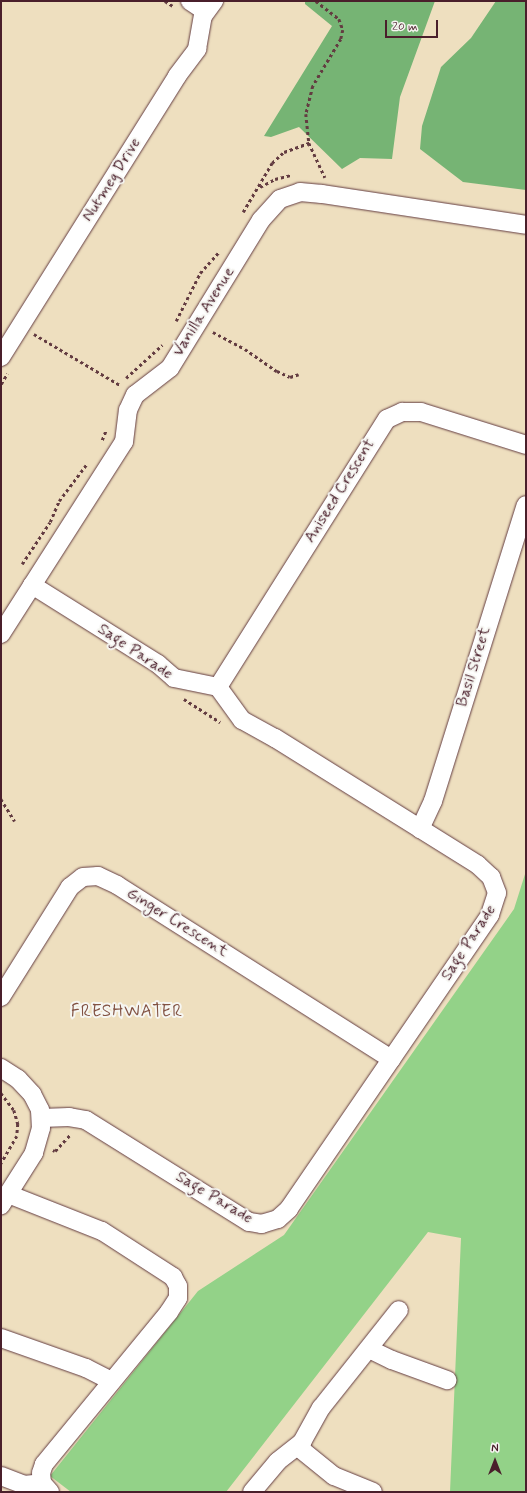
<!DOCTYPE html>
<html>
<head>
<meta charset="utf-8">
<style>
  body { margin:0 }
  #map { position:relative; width:527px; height:1493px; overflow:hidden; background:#eedfbf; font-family:Mynerve,sans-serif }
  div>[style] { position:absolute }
  .green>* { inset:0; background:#93d288 }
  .forest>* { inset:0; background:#76b474 }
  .path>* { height:2.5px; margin-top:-1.25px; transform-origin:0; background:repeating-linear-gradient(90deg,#633c41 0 3px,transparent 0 6px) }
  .roads { filter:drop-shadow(0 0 1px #633c41) drop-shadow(0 0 1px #633c41) }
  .street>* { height:18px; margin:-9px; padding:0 9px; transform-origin:9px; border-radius:9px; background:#fff }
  span { translate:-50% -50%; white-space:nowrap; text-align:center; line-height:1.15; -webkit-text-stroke:4px #f6f6f2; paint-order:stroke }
  .street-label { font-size:16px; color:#4a1f2b }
  .neighbourhood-label { font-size:17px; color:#825242; letter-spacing:1px }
  .frame { position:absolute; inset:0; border:2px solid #4a1f2b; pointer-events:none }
  .north { position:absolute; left:475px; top:1441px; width:40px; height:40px; -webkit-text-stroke:3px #f6f6f2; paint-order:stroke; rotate:0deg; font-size:11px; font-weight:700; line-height:16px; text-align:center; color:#4a1f2b }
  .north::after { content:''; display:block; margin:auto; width:14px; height:18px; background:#4a1f2b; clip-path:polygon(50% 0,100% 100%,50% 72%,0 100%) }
  .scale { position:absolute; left:385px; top:20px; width:53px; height:18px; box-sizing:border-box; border:2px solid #4a1f2b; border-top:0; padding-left:5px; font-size:12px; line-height:14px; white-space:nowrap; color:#4a1f2b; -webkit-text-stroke:3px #f6f6f2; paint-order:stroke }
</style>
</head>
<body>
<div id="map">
  <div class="green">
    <div style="clip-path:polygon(526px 871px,526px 1492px,450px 1492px,461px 1238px,428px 1232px,226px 1492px,71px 1492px,50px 1476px,198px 1291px,284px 1235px,514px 909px)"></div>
  </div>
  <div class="forest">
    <div style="clip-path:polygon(305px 1px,435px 1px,400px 97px,392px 159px,360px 158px,342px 169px,299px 127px,271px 137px,264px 136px,332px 26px,305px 4px)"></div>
    <div style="clip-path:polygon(496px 1px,526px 1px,526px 190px,463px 182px,420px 149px,422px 126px,441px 67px,471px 38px)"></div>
  </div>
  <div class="path">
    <div style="left:165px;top:1px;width:9px;rotate:32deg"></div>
    <div style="left:316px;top:1px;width:29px;rotate:38deg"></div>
    <div style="left:339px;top:19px;width:12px;rotate:70deg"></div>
    <div style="left:343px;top:30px;width:9px;rotate:103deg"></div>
    <div style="left:341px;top:39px;width:55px;rotate:120.8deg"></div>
    <div style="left:313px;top:86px;width:29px;rotate:104deg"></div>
    <div style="left:306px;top:114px;width:29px;rotate:84deg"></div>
    <div style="left:309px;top:143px;width:38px;rotate:65deg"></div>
    <div style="left:260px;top:187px;width:17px;rotate:-28deg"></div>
    <div style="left:275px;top:179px;width:16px;rotate:-14deg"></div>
    <div style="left:243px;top:212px;width:57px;rotate:-59.4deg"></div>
    <div style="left:272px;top:163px;width:16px;rotate:-43deg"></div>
    <div style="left:284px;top:152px;width:27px;rotate:-20deg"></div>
    <div style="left:176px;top:321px;width:54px;rotate:-63.4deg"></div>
    <div style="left:200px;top:273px;width:28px;rotate:-48deg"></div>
    <div style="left:213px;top:332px;width:36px;rotate:28deg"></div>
    <div style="left:245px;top:349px;width:39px;rotate:35deg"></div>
    <div style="left:277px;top:371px;width:14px;rotate:25deg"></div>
    <div style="left:290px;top:377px;width:9px;rotate:-18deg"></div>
    <div style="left:34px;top:334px;width:100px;rotate:30.7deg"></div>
    <div style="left:126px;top:378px;width:49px;rotate:-42.5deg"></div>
    <div style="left:1px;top:384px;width:12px;rotate:-59deg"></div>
    <div style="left:102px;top:440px;width:11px;rotate:-68deg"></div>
    <div style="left:22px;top:564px;width:50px;rotate:-56.3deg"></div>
    <div style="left:50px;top:522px;width:23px;rotate:-67deg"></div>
    <div style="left:59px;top:501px;width:45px;rotate:-53.1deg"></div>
    <div style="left:184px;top:699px;width:43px;rotate:32.6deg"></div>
    <div style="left:1px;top:799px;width:26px;rotate:58deg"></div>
    <div style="left:1px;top:1093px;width:21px;rotate:53deg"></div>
    <div style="left:14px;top:1110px;width:15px;rotate:74deg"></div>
    <div style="left:18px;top:1124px;width:12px;rotate:95deg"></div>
    <div style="left:17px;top:1136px;width:32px;rotate:120deg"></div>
    <div style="left:53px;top:1150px;width:2px;rotate:27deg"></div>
    <div style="left:55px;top:1151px;width:22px;rotate:-47deg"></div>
  </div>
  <div class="roads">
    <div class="street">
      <div style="left:190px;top:1px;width:18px;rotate:34deg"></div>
      <div style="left:1px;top:357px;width:332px;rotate:-57.9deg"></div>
      <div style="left:177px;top:76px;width:34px;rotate:-53deg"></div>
      <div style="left:197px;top:49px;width:34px;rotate:-80deg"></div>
      <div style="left:203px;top:16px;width:19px;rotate:-54deg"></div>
      <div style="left:32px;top:585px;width:149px;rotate:32.1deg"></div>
      <div style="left:158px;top:664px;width:21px;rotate:41deg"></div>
      <div style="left:174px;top:678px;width:45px;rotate:11.6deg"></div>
      <div style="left:218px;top:687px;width:41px;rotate:54deg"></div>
      <div style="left:242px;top:720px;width:38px;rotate:29deg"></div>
      <div style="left:275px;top:738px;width:239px;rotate:32deg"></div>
      <div style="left:478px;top:865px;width:18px;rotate:43deg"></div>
      <div style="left:491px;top:877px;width:17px;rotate:69deg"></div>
      <div style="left:497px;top:893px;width:23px;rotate:108deg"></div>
      <div style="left:490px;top:915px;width:356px;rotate:124.4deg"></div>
      <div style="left:289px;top:1209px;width:15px;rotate:138deg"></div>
      <div style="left:278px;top:1219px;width:17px;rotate:163deg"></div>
      <div style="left:262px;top:1224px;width:13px;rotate:-171deg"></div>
      <div style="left:249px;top:1222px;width:192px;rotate:-148deg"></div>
      <div style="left:86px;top:1120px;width:17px;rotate:-170deg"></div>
      <div style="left:69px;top:1117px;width:28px;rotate:178deg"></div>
      <div style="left:1px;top:634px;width:228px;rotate:-57.4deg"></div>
      <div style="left:124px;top:442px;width:32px;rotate:-83deg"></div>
      <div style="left:128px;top:410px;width:17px;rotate:-65deg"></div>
      <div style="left:135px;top:395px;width:44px;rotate:-37.6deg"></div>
      <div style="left:170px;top:368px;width:174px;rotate:-58.4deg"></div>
      <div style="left:261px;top:220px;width:28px;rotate:-48deg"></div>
      <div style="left:280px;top:199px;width:21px;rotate:-19deg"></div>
      <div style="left:300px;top:192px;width:22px;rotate:5deg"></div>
      <div style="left:322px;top:194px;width:206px;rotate:8.6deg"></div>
      <div style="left:218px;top:687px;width:317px;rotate:-57.8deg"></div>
      <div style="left:387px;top:419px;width:17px;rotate:-25deg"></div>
      <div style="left:402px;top:412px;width:19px"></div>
      <div style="left:421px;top:412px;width:110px;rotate:17.4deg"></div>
      <div style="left:420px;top:829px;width:31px;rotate:-65deg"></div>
      <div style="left:433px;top:801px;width:310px;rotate:-72.6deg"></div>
      <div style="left:1px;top:997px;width:130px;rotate:-57.9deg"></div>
      <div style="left:70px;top:887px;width:16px;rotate:-38deg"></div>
      <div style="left:83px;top:877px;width:15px;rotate:-4deg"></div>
      <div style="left:98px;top:876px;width:21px;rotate:25deg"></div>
      <div style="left:117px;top:885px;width:325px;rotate:32.4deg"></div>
      <div style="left:1px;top:1068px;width:20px;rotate:33deg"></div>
      <div style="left:18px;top:1079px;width:21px;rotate:47deg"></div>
      <div style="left:32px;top:1094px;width:18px;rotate:63deg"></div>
      <div style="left:40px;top:1110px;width:18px;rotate:87deg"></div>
      <div style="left:41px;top:1128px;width:26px;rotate:106deg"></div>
      <div style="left:34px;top:1153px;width:62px;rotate:122.4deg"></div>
      <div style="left:8px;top:1194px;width:101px;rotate:21.5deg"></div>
      <div style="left:102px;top:1231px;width:85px;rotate:32.9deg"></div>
      <div style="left:173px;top:1277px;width:10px;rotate:61deg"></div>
      <div style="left:178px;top:1286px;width:12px;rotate:90deg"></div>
      <div style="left:178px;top:1298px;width:17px;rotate:123deg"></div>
      <div style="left:169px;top:1312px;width:197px;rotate:129.4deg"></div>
      <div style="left:44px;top:1464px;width:9px;rotate:108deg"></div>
      <div style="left:41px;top:1473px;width:10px;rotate:84deg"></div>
      <div style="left:42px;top:1483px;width:12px;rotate:48deg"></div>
      <div style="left:1px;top:1338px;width:90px;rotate:19.4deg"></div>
      <div style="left:86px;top:1368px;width:28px;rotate:27deg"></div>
      <div style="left:369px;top:1349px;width:25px;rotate:26deg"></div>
      <div style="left:392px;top:1360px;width:59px;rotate:20deg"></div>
      <div style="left:298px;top:1447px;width:46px;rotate:38.9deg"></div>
      <div style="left:334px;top:1476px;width:42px;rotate:22.3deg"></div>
      <div style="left:1px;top:1476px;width:25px;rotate:21deg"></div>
      <div style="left:24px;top:1485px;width:18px;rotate:-6deg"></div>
      <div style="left:252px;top:1492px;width:40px;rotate:-50deg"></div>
      <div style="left:278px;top:1461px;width:31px;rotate:-38deg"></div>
      <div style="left:302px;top:1442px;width:39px;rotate:-61deg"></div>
      <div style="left:321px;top:1408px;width:125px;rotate:-51.5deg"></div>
    </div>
  </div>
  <div class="street-label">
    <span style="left:112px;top:180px;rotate:-58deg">Nutmeg Drive</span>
    <span style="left:204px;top:312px;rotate:-58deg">Vanilla Avenue</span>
    <span style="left:340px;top:491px;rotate:-58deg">Aniseed Crescent</span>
    <span style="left:135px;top:652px;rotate:34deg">Sage Parade</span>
    <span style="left:474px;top:667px;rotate:-73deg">Basil Street</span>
    <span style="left:177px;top:923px;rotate:32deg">Ginger Crescent</span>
    <span style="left:469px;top:943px;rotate:-57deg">Sage Parade</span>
    <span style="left:214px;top:1198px;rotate:31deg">Sage Parade</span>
  </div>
  <div class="neighbourhood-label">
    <span style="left:127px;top:1012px">FRESHWATER</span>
  </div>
  <div class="frame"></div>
  <div class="north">N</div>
  <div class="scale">20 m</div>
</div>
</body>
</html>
